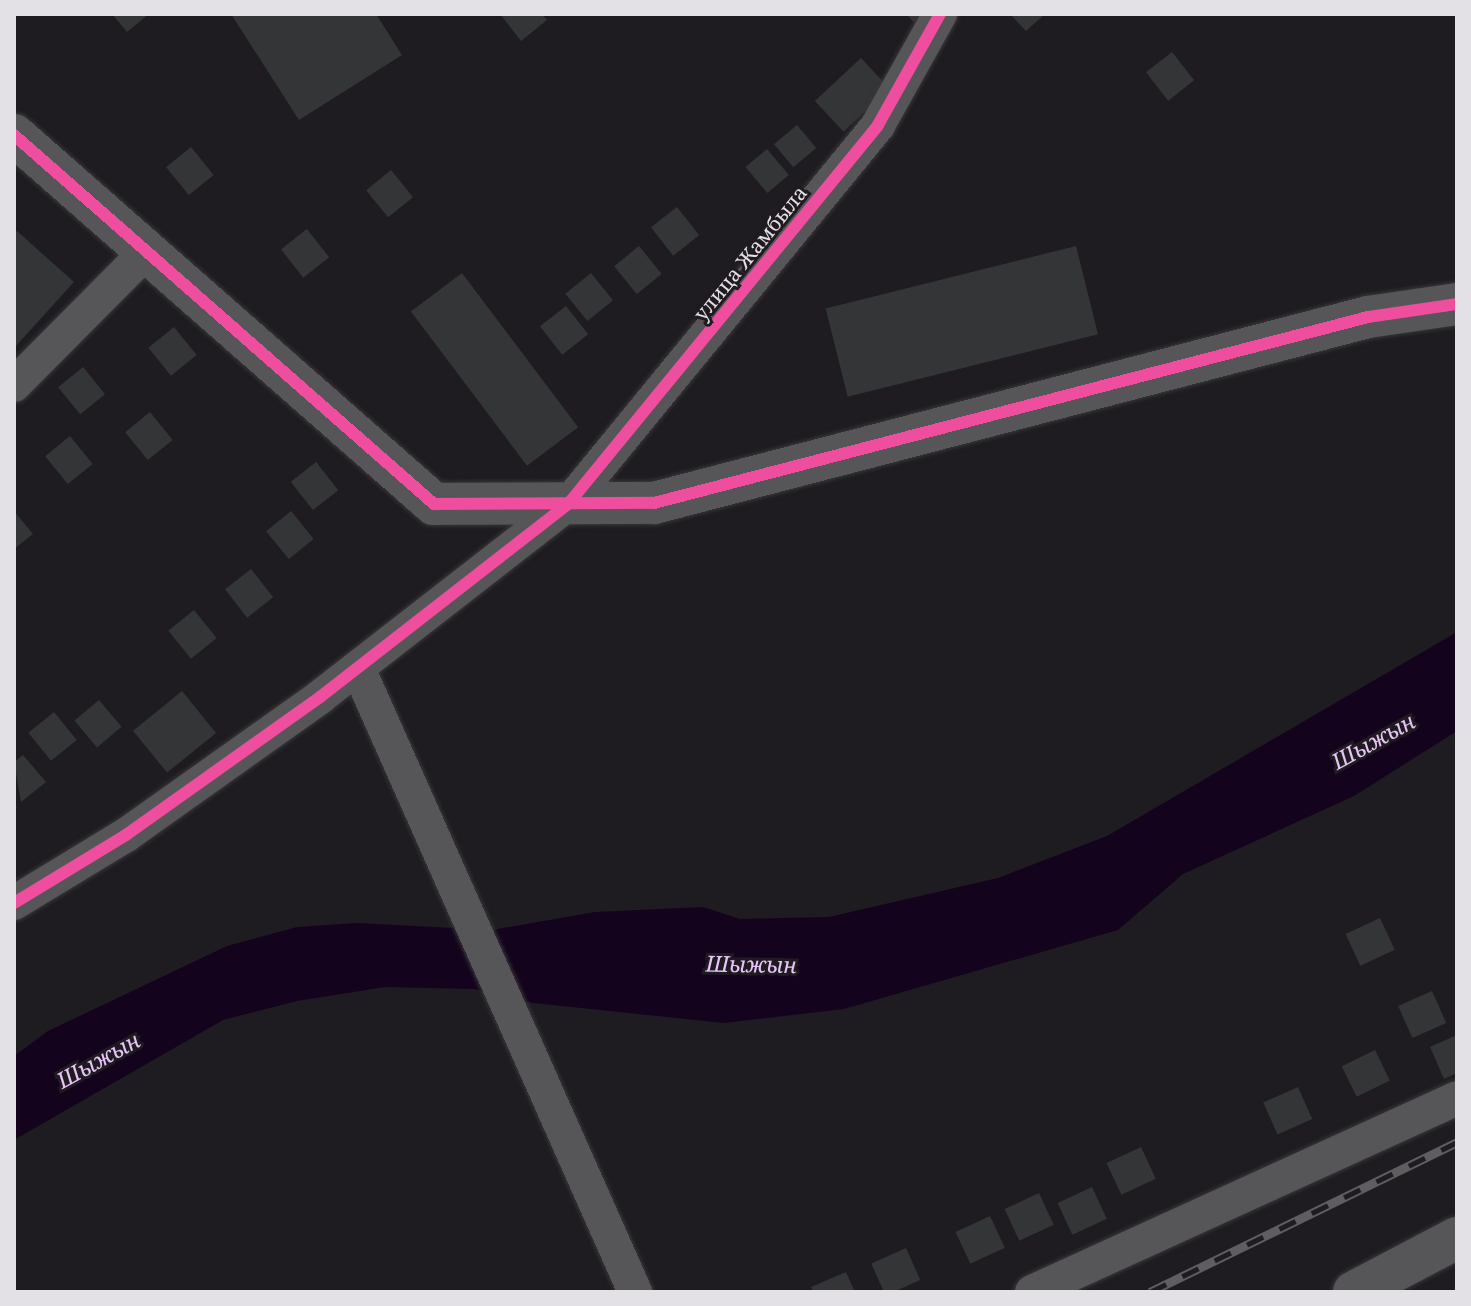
<!DOCTYPE html>
<html>
<head>
<meta charset="utf-8">
<style>
  body { margin:0 }
  #map { position:relative; width:1471px; height:1306px; overflow:hidden; background:#1e1c20; font-family:"Noto Serif",serif }
  div>[style] { position:absolute }
  .water>* { inset:0; background:#14031d }
  .building>* { inset:0; background:#343536; transform-origin:0 0 }
  .roads { filter:drop-shadow(0 0 2px #383639) drop-shadow(0 0 2px #383639) }
  .minor>* { height:34px; margin:-17px; padding:0 17px; transform-origin:17px; border-radius:17px; background:#565557 }
  .tertiary>* { height:42px; margin:-21px; padding:0 21px; transform-origin:21px; border-radius:21px; background:#565557 }
  .rail>* { height:9px; margin-top:-4.5px; transform-origin:0; background:repeating-linear-gradient(90deg,#1f1b21 0 18px,#5f5d60 0 36px); box-sizing:border-box; border-block:2px solid #5f5d60 }
  .cycleway>* { height:12px; margin:-6px; padding:0 6px; transform-origin:6px; border-radius:6px; background:#ef4d9e }
  span { translate:-50% -50%; white-space:nowrap; text-align:center; line-height:1.15; -webkit-text-stroke:6px #1f1b21; paint-order:stroke }
  .street-label { font-size:20px; color:#e4e1e6 }
  .water-label { font-size:22px; color:#e8c5f9; font-style:italic }
  .frame { position:absolute; inset:0; border:16px solid #e4e1e6; pointer-events:none }
</style>
</head>
<body>
<div id="map">
  <div class="water">
    <div style="clip-path:polygon(1457px 632px,1457px 731px,1354px 796px,1183px 874px,1118px 930px,844px 1009px,724px 1023px,533px 1003px,474px 989px,385px 987px,297px 1001px,223px 1020px,14px 1140px,14px 1056px,48px 1031px,227px 946px,297px 927px,357px 923px,492px 930px,595px 912px,703px 907px,740px 919px,829px 917px,998px 878px,1107px 836px)"></div>
  </div>
  <div class="building">
    <div style="clip-path:polygon(112px 14px,149px 14px,127px 32px)"></div>
    <div style="clip-path:polygon(231px 14px,376px 14px,402px 55px,299px 120px)"></div>
    <div style="clip-path:polygon(500px 14px,542px 14px,547px 20px,521px 41px)"></div>
    <div style="clip-path:polygon(906px 14px,922px 14px,914px 22px)"></div>
    <div style="clip-path:polygon(1010px 14px,1045px 14px,1026px 31px)"></div>
    <div style="left:1172px;top:52px;width:36px;height:33px;rotate:52deg"></div>
    <div style="left:861px;top:58px;width:42px;height:63px;rotate:47deg"></div>
    <div style="left:797px;top:125px;width:30px;height:30px;rotate:50deg"></div>
    <div style="left:191px;top:147px;width:36px;height:32px;rotate:51deg"></div>
    <div style="left:767px;top:149px;width:34px;height:28px;rotate:50deg"></div>
    <div style="left:391px;top:170px;width:35px;height:32px;rotate:51deg"></div>
    <div style="left:677px;top:207px;width:36px;height:33px;rotate:52deg"></div>
    <div style="left:307px;top:229px;width:36px;height:33px;rotate:52deg"></div>
    <div style="clip-path:polygon(17px 231px,74px 282px,14px 348px,14px 234px)"></div>
    <div style="left:639px;top:246px;width:36px;height:32px;rotate:51deg"></div>
    <div style="left:1076px;top:246px;width:91px;height:258px;rotate:76deg"></div>
    <div style="left:462px;top:273px;width:193px;height:64px;rotate:53deg"></div>
    <div style="left:591px;top:273px;width:35px;height:33px;rotate:51deg"></div>
    <div style="left:566px;top:306px;width:36px;height:33px;rotate:52deg"></div>
    <div style="left:174px;top:327px;width:36px;height:33px;rotate:51deg"></div>
    <div style="left:83px;top:367px;width:35px;height:32px;rotate:51deg"></div>
    <div style="left:150px;top:412px;width:36px;height:32px;rotate:51deg"></div>
    <div style="left:70px;top:436px;width:36px;height:32px;rotate:51deg"></div>
    <div style="left:316px;top:462px;width:36px;height:32px;rotate:52deg"></div>
    <div style="clip-path:polygon(14px 511px,33px 534px,14px 549px)"></div>
    <div style="left:291px;top:511px;width:36px;height:32px;rotate:51deg"></div>
    <div style="left:251px;top:569px;width:36px;height:33px;rotate:52deg"></div>
    <div style="left:194px;top:610px;width:36px;height:33px;rotate:51deg"></div>
    <div style="left:182px;top:691px;width:54px;height:63px;rotate:51deg"></div>
    <div style="left:99px;top:700px;width:35px;height:32px;rotate:50deg"></div>
    <div style="left:54px;top:712px;width:36px;height:33px;rotate:51deg"></div>
    <div style="clip-path:polygon(23px 755px,46px 782px,21px 802px,14px 762px)"></div>
    <div style="left:1380px;top:918px;width:35px;height:38px;rotate:65deg"></div>
    <div style="left:1432px;top:991px;width:35px;height:37px;rotate:66deg"></div>
    <div style="clip-path:polygon(1457px 1035px,1457px 1073px,1444px 1079px,1430px 1047px)"></div>
    <div style="left:1375px;top:1050px;width:34px;height:37px;rotate:64deg"></div>
    <div style="left:1298px;top:1087px;width:35px;height:38px;rotate:66deg"></div>
    <div style="left:1141px;top:1147px;width:35px;height:38px;rotate:65deg"></div>
    <div style="left:1092px;top:1187px;width:35px;height:38px;rotate:65deg"></div>
    <div style="left:1039px;top:1193px;width:35px;height:38px;rotate:65deg"></div>
    <div style="left:990px;top:1216px;width:35px;height:38px;rotate:65deg"></div>
    <div style="left:906px;top:1248px;width:35px;height:38px;rotate:66deg"></div>
    <div style="clip-path:polygon(846px 1272px,855px 1292px,814px 1292px,811px 1287px)"></div>
  </div>
  <div class="roads">
    <div class="minor">
      <div style="left:14px;top:385px;width:189px;rotate:-45.2deg"></div>
      <div style="left:358px;top:668px;width:683px;rotate:66.06deg"></div>
      <div style="left:14px;top:903px;width:131px;rotate:-31.3deg"></div>
      <div style="left:126px;top:835px;width:238px;rotate:-35.4deg"></div>
      <div style="left:320px;top:697px;width:316px;rotate:-37.9deg"></div>
      <div style="left:569px;top:503px;width:488px;rotate:-50.7deg"></div>
      <div style="left:878px;top:125px;width:127px;rotate:-60.8deg"></div>
      <div style="left:1032px;top:1292px;width:467px;rotate:-24.5deg"></div>
    </div>
    <div class="tertiary">
      <div style="left:14px;top:135px;width:559px;rotate:41.3deg"></div>
      <div style="left:434px;top:504px;width:220px;rotate:-0.3deg"></div>
      <div style="left:654px;top:503px;width:738px;rotate:-14.6deg"></div>
      <div style="left:1368px;top:317px;width:90px;rotate:-8.3deg"></div>
      <div style="left:1354px;top:1292px;width:116px;rotate:-27.7deg"></div>
    </div>
  </div>
  <div class="rail">
    <div style="left:1150px;top:1292px;width:342px;rotate:-26deg"></div>
  </div>
  <div class="cycleway">
    <div style="left:14px;top:135px;width:559px;rotate:41.3deg"></div>
    <div style="left:434px;top:504px;width:220px;rotate:-0.3deg"></div>
    <div style="left:654px;top:503px;width:738px;rotate:-14.6deg"></div>
    <div style="left:1368px;top:317px;width:90px;rotate:-8.3deg"></div>
    <div style="left:14px;top:903px;width:131px;rotate:-31.3deg"></div>
    <div style="left:126px;top:835px;width:238px;rotate:-35.4deg"></div>
    <div style="left:320px;top:697px;width:316px;rotate:-37.9deg"></div>
    <div style="left:569px;top:503px;width:488px;rotate:-50.7deg"></div>
    <div style="left:878px;top:125px;width:127px;rotate:-60.8deg"></div>
  </div>
  <div class="street-label">
    <span style="left:750px;top:253px;rotate:-51deg">улица Жамбыла</span>
  </div>
  <div class="water-label">
    <span style="left:1373px;top:741px;rotate:-29deg">Шыжын</span>
    <span style="left:751px;top:964px;rotate:1deg">Шыжын</span>
    <span style="left:98px;top:1060px;rotate:-29deg">Шыжын</span>
  </div>
  <div class="frame"></div>
</div>
</body>
</html>
